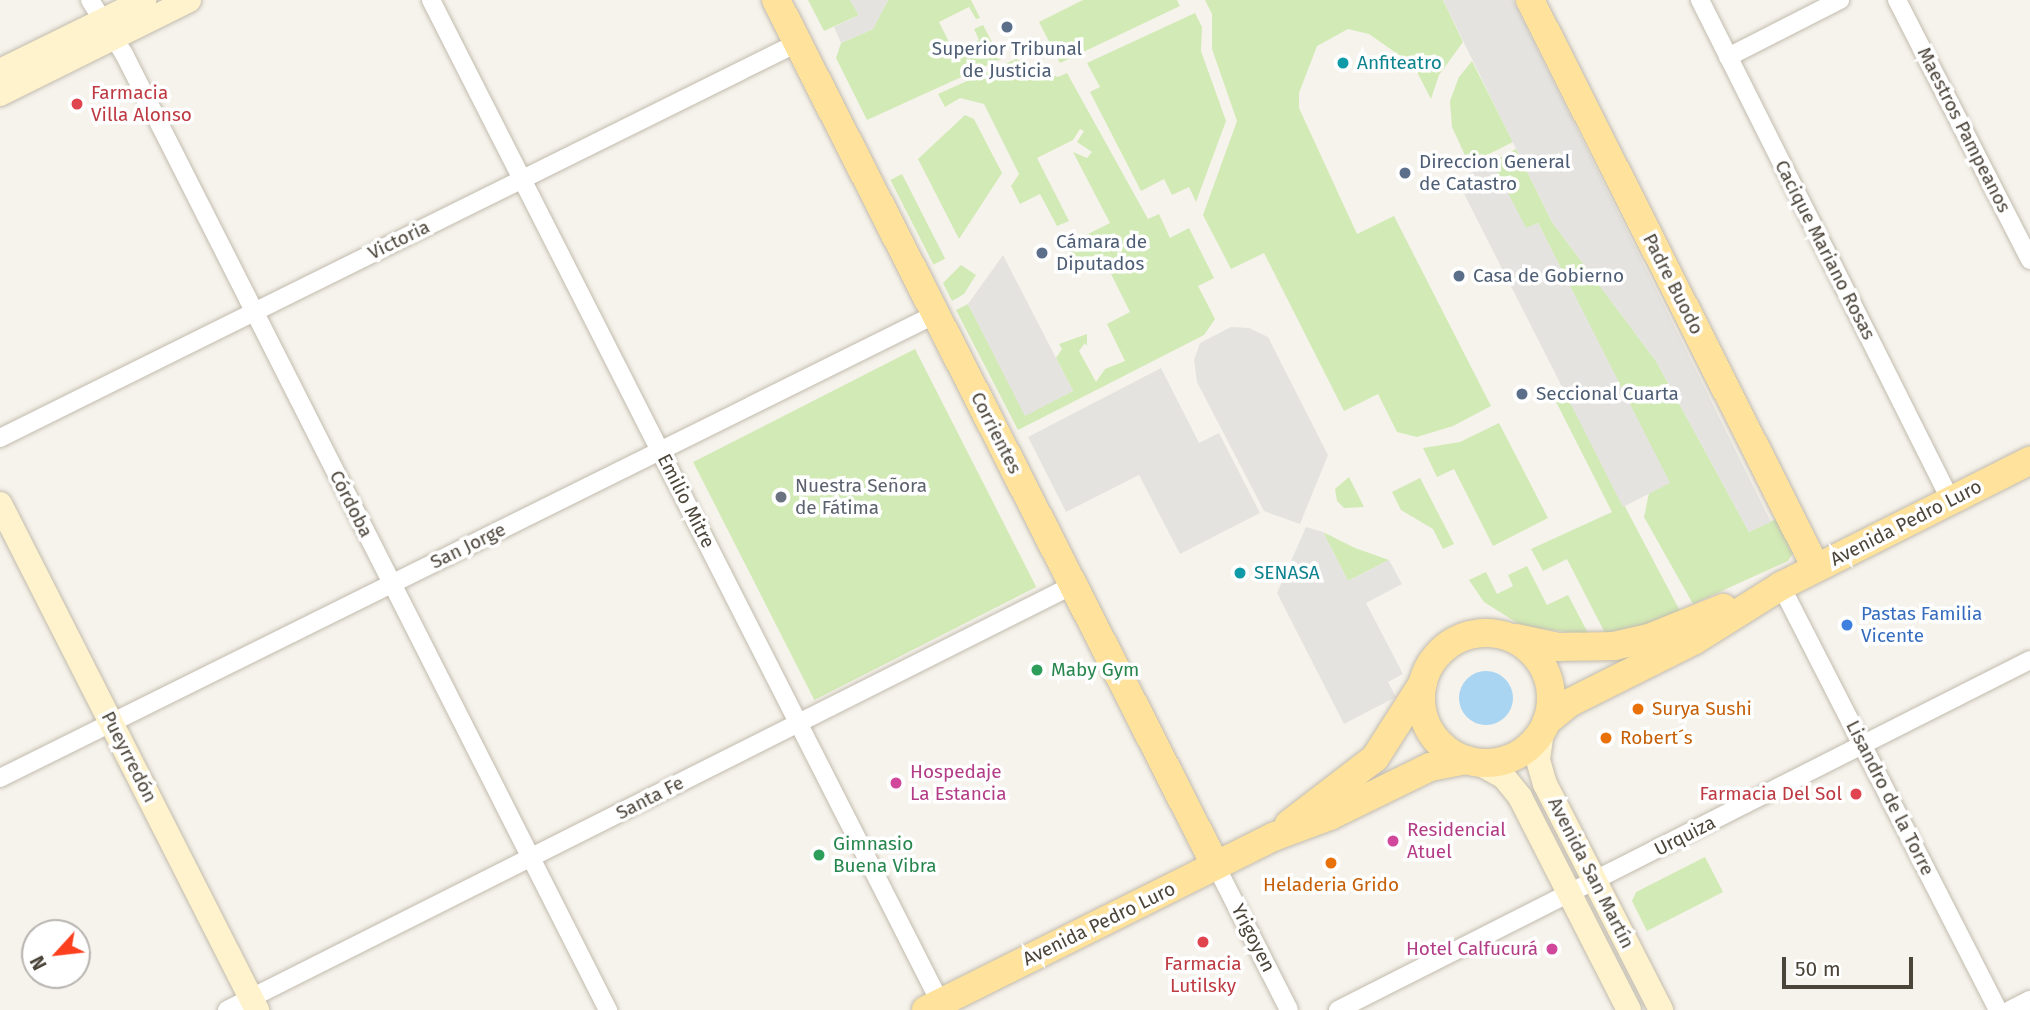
<!DOCTYPE html>
<html>
<head>
<meta charset="utf-8">
<style>
  body { margin:0 }
  #map { position:relative; width:2030px; height:1010px; overflow:hidden; background:#f6f3ec; font-family:"Fira Sans",sans-serif }
  div>[style] { position:absolute }
  .green>* { inset:0; background:#d2eab5; transform-origin:0 0 }
  .parking>* { inset:0; background:#e5e3e0 }
  .water>* { inset:0; background:#a9d4f2 }
  .round { border-radius:50% }
  .roads { filter:drop-shadow(0 0 2px #c2bbae) drop-shadow(0 0 2px #c2bbae) }
  .street>* { height:18px; margin:-9px; padding:0 9px; transform-origin:9px; border-radius:9px; background:#fff }
  .secondary>* { height:24px; margin:-12px; padding:0 12px; transform-origin:12px; border-radius:12px; background:#fff3cd }
  .primary>* { height:28px; margin:-14px; padding:0 14px; transform-origin:14px; border-radius:14px; background:#ffe39c }
  .primary>.ring { margin:-14px; padding:0; box-sizing:content-box; background:none; border:28px solid #ffe39c; border-radius:50% }
  .dots>* { width:19px; height:19px; translate:-50% -50%; box-sizing:border-box; border:4px solid #fff; border-radius:50% }
  span { translate:-50% -50%; white-space:nowrap; text-align:center; line-height:1.15; -webkit-text-stroke:7px #fff; paint-order:stroke }
  .service-label { font-size:19px; color:#4e5e75 }
  .left { translate:0 -50%; text-align:left }
  .culture-label { font-size:19px; color:#0d838f }
  .health-label { font-size:19px; color:#be3a42 }
  .right { translate:-100% -50%; text-align:right }
  .street-label { font-size:19px; color:#4b4439 }
  .worship-label { font-size:19px; color:#5b616d }
  .shop-label { font-size:19px; color:#366cbe }
  .leisure-label { font-size:19px; color:#27864d }
  .food-label { font-size:19px; color:#c56008 }
  .hotel-label { font-size:19px; color:#b23c85 }
  .north { position:absolute; left:21px; top:919px; width:70px; height:70px; box-sizing:border-box; background:#fff; border:2px solid #b7b4b0; border-radius:50%; rotate:243deg; font-size:19px; font-weight:700; line-height:28px; text-align:center; color:#4b4439 }
  .north::after { content:''; display:block; margin:auto; width:24px; height:32px; background:#fc3f1d; clip-path:polygon(50% 0,100% 100%,50% 72%,0 100%) }
  .scale { position:absolute; left:1782px; top:957px; width:131px; height:32px; box-sizing:border-box; border:4px solid #4b4439; border-top:0; padding-left:9px; font-size:21px; line-height:24px; white-space:nowrap; color:#4b4439; -webkit-text-stroke:5px #fff; paint-order:stroke }
</style>
</head>
<body>
<div id="map">
  <div class="green">
    <div style="clip-path:polygon(808px 0,850px 0,859px 15px,824px 31px)"></div>
    <div style="clip-path:polygon(888px 0,971px 0,980px 18px,976px 19px,969px 7px,939px 22px,954px 52px,979px 40px,974px 29px,983px 25px,1001px 59px,867px 120px,836px 58px,841px 43px,873px 29px)"></div>
    <div style="clip-path:polygon(1083px 0,1177px 0,1180px 6px,1060px 63px,1039px 22px)"></div>
    <div style="clip-path:polygon(1205px 0,1443px 0,1463px 42px,1439px 75px,1431px 99px,1417px 72px,1402px 57px,1369px 34px,1348px 29px,1317px 46px,1299px 93px,1299px 108px,1357px 234px,1394px 216px,1491px 406px,1453px 426px,1417px 437px,1397px 432px,1378px 394px,1344px 411px,1264px 253px,1231px 269px,1203px 215px,1237px 121px,1212px 49px,1212px 14px)"></div>
    <div style="clip-path:polygon(1195px 13px,1202px 27px,1201px 51px,1226px 121px,1196px 202px,1189px 187px,1172px 195px,1164px 179px,1141px 191px,1090px 92px,1100px 87px,1087px 63px)"></div>
    <div style="clip-path:polygon(1016px 59px,1058px 77px,1067px 73px,1148px 219px,1159px 214px,1170px 238px,1189px 228px,1214px 278px,1198px 286px,1215px 319px,1204px 335px,1018px 430px,956px 310px,968px 304px,1025px 415px,1073px 391px,1056px 358px,1062px 349px,1059px 344px,1087px 334px,1087px 346px,1085px 343px,1079px 351px,1096px 382px,1105px 369px,1125px 361px,1107px 324px,1130px 312px,1103px 258px,1095px 256px,1077px 265px,1066px 245px,1110px 223px,1073px 152px,1087px 158px,1092px 152px,1077px 142px,1084px 131px,1080px 129px,1073px 140px,1037px 158px,1069px 221px,1057px 226px,1040px 194px,1020px 204px,1011px 186px,1019px 174px,984px 104px,960px 98px,945px 107px,938px 94px)"></div>
    <div style="clip-path:polygon(1472px 61px,1513px 142px,1469px 164px,1452px 127px,1450px 101px,1459px 77px)"></div>
    <div style="clip-path:polygon(965px 115px,974px 119px,1002px 173px,959px 239px,918px 159px)"></div>
    <div style="clip-path:polygon(1516px 149px,1552px 222px,1656px 361px,1749px 532px,1776px 519px,1793px 553px,1788px 561px,1693px 604px,1644px 517px,1649px 493px,1669px 482px,1538px 223px,1526px 229px,1492px 162px)"></div>
    <div style="left:902px;top:174px;width:95px;height:13px;rotate:63deg"></div>
    <div style="clip-path:polygon(961px 265px,976px 275px,964px 294px,952px 301px,943px 283px)"></div>
    <div style="left:915px;top:349px;width:267px;height:249px;rotate:63deg"></div>
    <div style="clip-path:polygon(1549px 388px,1563px 389px,1680px 611px,1659px 622px,1605px 633px,1567px 559px,1543px 571px,1531px 549px,1612px 512px)"></div>
    <div style="clip-path:polygon(1499px 423px,1548px 518px,1493px 546px,1454px 469px,1437px 477px,1423px 448px,1460px 442px)"></div>
    <div style="clip-path:polygon(1349px 477px,1364px 507px,1344px 508px,1337px 501px,1335px 489px)"></div>
    <div style="clip-path:polygon(1420px 478px,1454px 544px,1443px 549px,1433px 529px,1401px 510px,1392px 492px)"></div>
    <div style="clip-path:polygon(1323px 532px,1355px 548px,1389px 560px,1348px 581px)"></div>
    <div style="clip-path:polygon(1527px 566px,1547px 605px,1568px 595px,1589px 635px,1522px 626px,1484px 602px,1469px 580px,1486px 572px,1497px 594px,1513px 586px,1508px 575px)"></div>
    <div style="clip-path:polygon(1705px 857px,1723px 892px,1647px 931px,1632px 901px,1636px 892px)"></div>
  </div>
  <div class="parking">
    <div style="clip-path:polygon(850px 0,888px 0,873px 29px,841px 43px,834px 27px,859px 15px)"></div>
    <div style="clip-path:polygon(1443px 0,1513px 0,1771px 522px,1749px 532px,1656px 361px,1552px 222px)"></div>
    <div style="clip-path:polygon(1492px 162px,1526px 228px,1538px 223px,1670px 483px,1623px 507px,1457px 180px)"></div>
    <div style="clip-path:polygon(1003px 255px,1073px 391px,1025px 416px,968px 304px)"></div>
    <div style="clip-path:polygon(1231px 327px,1249px 328px,1268px 337px,1328px 455px,1300px 524px,1264px 511px,1197px 382px,1194px 360px,1200px 343px)"></div>
    <div style="clip-path:polygon(1161px 368px,1199px 443px,1219px 433px,1260px 513px,1180px 554px,1139px 475px,1066px 512px,1028px 437px)"></div>
    <div style="clip-path:polygon(1306px 527px,1323px 532px,1348px 581px,1389px 560px,1402px 584px,1366px 603px,1403px 674px,1388px 682px,1396px 697px,1344px 724px,1277px 593px)"></div>
  </div>
  <div class="water">
    <div class="round" style="left:1459px;top:671px;width:54px;height:54px"></div>
  </div>
  <div class="roads">
    <div class="street">
      <div style="left:90px;top:0;width:64px;rotate:57.8deg"></div>
      <div style="left:124px;top:54px;width:1072px;rotate:63.15deg"></div>
      <div style="left:431px;top:0;width:1133px;rotate:63.07deg"></div>
      <div style="left:1700px;top:0;width:560px;rotate:63.39deg"></div>
      <div style="left:1897px;top:0;width:292px;rotate:62.9deg"></div>
      <div style="left:1728px;top:57px;width:126px;rotate:-27deg"></div>
      <div style="left:0;top:438px;width:890px;rotate:-26.36deg"></div>
      <div style="left:1781px;top:586px;width:476px;rotate:62.9deg"></div>
      <div style="left:0;top:778px;width:1045px;rotate:-26.37deg"></div>
      <div style="left:1216px;top:866px;width:161px;rotate:63.1deg"></div>
      <div style="left:227px;top:1010px;width:947px;rotate:-26.67deg"></div>
      <div style="left:1338px;top:1010px;width:775px;rotate:-26.83deg"></div>
      <div style="left:2010px;top:1010px;width:22px;rotate:-27deg"></div>
    </div>
    <div class="secondary">
      <div style="left:0;top:71px;width:161px;rotate:-26.2deg"></div>
      <div style="left:0;top:94px;width:211px;rotate:-26.4deg"></div>
      <div style="left:0;top:504px;width:568px;rotate:63.07deg"></div>
      <div style="left:1542px;top:731px;width:29px;rotate:98deg"></div>
      <div style="left:1538px;top:760px;width:25px;rotate:74deg"></div>
      <div style="left:1545px;top:784px;width:254px;rotate:62.8deg"></div>
      <div style="left:1477px;top:762px;width:31px;rotate:29deg"></div>
      <div style="left:1504px;top:777px;width:26px;rotate:51deg"></div>
      <div style="left:1520px;top:797px;width:239px;rotate:62.9deg"></div>
    </div>
    <div class="primary">
      <div style="left:776px;top:0;width:971px;rotate:63.07deg"></div>
      <div style="left:1530px;top:0;width:636px;rotate:63.27deg"></div>
      <div class="ring" style="left:1421px;top:633px;width:102px;height:102px"></div>
      <div style="left:1516px;top:638px;width:43px;rotate:12.1deg"></div>
      <div style="left:1558px;top:647px;width:56px;rotate:-1deg"></div>
      <div style="left:1614px;top:646px;width:36px;rotate:-13deg"></div>
      <div style="left:1649px;top:638px;width:80px;rotate:-22.1deg"></div>
      <div style="left:1547px;top:721px;width:28px;rotate:-39deg"></div>
      <div style="left:1569px;top:703px;width:141px;rotate:-26.6deg"></div>
      <div style="left:1695px;top:640px;width:102px;rotate:-32.1deg"></div>
      <div style="left:1781px;top:586px;width:279px;rotate:-26.7deg"></div>
      <div style="left:1289px;top:824px;width:108px;rotate:-37.5deg"></div>
      <div style="left:1375px;top:758px;width:89px;rotate:-57.4deg"></div>
      <div style="left:926px;top:1010px;width:388px;rotate:-26.5deg"></div>
      <div style="left:1273px;top:837px;width:61px;rotate:-20.2deg"></div>
      <div style="left:1330px;top:816px;width:111px;rotate:-26.1deg"></div>
      <div style="left:1430px;top:767px;width:37px;rotate:-11deg"></div>
    </div>
  </div>
  <div class="dots">
    <div style="left:1007px;top:27px;background:#5c6f8a"></div>
    <div style="left:1343px;top:63px;background:#0f9aa8"></div>
    <div style="left:77px;top:104px;background:#e0444e"></div>
    <div style="left:1405px;top:173px;background:#5c6f8a"></div>
    <div style="left:1042px;top:253px;background:#5c6f8a"></div>
    <div style="left:1459px;top:276px;background:#5c6f8a"></div>
    <div style="left:1522px;top:394px;background:#5c6f8a"></div>
    <div style="left:781px;top:497px;background:#6b7280"></div>
    <div style="left:1240px;top:573px;background:#0f9aa8"></div>
    <div style="left:1847px;top:625px;background:#3f7fe0"></div>
    <div style="left:1037px;top:670px;background:#2e9e5b"></div>
    <div style="left:1638px;top:709px;background:#e8710a"></div>
    <div style="left:1606px;top:738px;background:#e8710a"></div>
    <div style="left:896px;top:783px;background:#d1479c"></div>
    <div style="left:1856px;top:794px;background:#e0444e"></div>
    <div style="left:1393px;top:841px;background:#d1479c"></div>
    <div style="left:819px;top:855px;background:#2e9e5b"></div>
    <div style="left:1331px;top:863px;background:#e8710a"></div>
    <div style="left:1203px;top:942px;background:#e0444e"></div>
    <div style="left:1552px;top:949px;background:#d1479c"></div>
  </div>
  <div class="service-label">
    <span style="left:1007px;top:60px">Superior Tribunal<br>de Justicia</span>
    <span class="left" style="left:1419px;top:173px">Direccion General<br>de Catastro</span>
    <span class="left" style="left:1056px;top:253px">Cámara de<br>Diputados</span>
    <span class="left" style="left:1473px;top:276px">Casa de Gobierno</span>
    <span class="left" style="left:1536px;top:394px">Seccional Cuarta</span>
  </div>
  <div class="culture-label">
    <span class="left" style="left:1357px;top:63px">Anfiteatro</span>
    <span class="left" style="left:1254px;top:573px">SENASA</span>
  </div>
  <div class="health-label">
    <span class="left" style="left:91px;top:104px">Farmacia<br>Villa Alonso</span>
    <span class="right" style="left:1842px;top:794px">Farmacia Del Sol</span>
    <span style="left:1203px;top:975px">Farmacia<br>Lutilsky</span>
  </div>
  <div class="street-label">
    <span style="left:1964px;top:130px;rotate:63deg">Maestros Pampeanos</span>
    <span style="left:399px;top:240px;rotate:-26deg">Victoria</span>
    <span style="left:1825px;top:250px;rotate:63deg">Cacique Mariano Rosas</span>
    <span style="left:1673px;top:284px;rotate:63deg">Padre Buodo</span>
    <span style="left:996px;top:433px;rotate:63deg">Corrientes</span>
    <span style="left:686px;top:501px;rotate:63deg">Emilio Mitre</span>
    <span style="left:351px;top:504px;rotate:63deg">Córdoba</span>
    <span style="left:1906px;top:523px;rotate:-27deg">Avenida Pedro Luro</span>
    <span style="left:468px;top:546px;rotate:-26deg">San Jorge</span>
    <span style="left:129px;top:757px;rotate:63deg">Pueyrredón</span>
    <span style="left:650px;top:798px;rotate:-27deg">Santa Fe</span>
    <span style="left:1890px;top:798px;rotate:63deg">Lisandro de la Torre</span>
    <span style="left:1685px;top:836px;rotate:-27deg">Urquiza</span>
    <span style="left:1591px;top:873px;rotate:63deg">Avenida San Martín</span>
    <span style="left:1099px;top:924px;rotate:-26deg">Avenida Pedro Luro</span>
    <span style="left:1253px;top:938px;rotate:63deg">Yrigoyen</span>
  </div>
  <div class="worship-label">
    <span class="left" style="left:795px;top:497px">Nuestra Señora<br>de Fátima</span>
  </div>
  <div class="shop-label">
    <span class="left" style="left:1861px;top:625px">Pastas Familia<br>Vicente</span>
  </div>
  <div class="leisure-label">
    <span class="left" style="left:1051px;top:670px">Maby Gym</span>
    <span class="left" style="left:833px;top:855px">Gimnasio<br>Buena Vibra</span>
  </div>
  <div class="food-label">
    <span class="left" style="left:1652px;top:709px">Surya Sushi</span>
    <span class="left" style="left:1620px;top:738px">Robert´s</span>
    <span style="left:1331px;top:885px">Heladeria Grido</span>
  </div>
  <div class="hotel-label">
    <span class="left" style="left:910px;top:783px">Hospedaje<br>La Estancia</span>
    <span class="left" style="left:1407px;top:841px">Residencial<br>Atuel</span>
    <span class="right" style="left:1538px;top:949px">Hotel Calfucurá</span>
  </div>
  <div class="north">N</div>
  <div class="scale">50 m</div>
</div>
</body>
</html>
